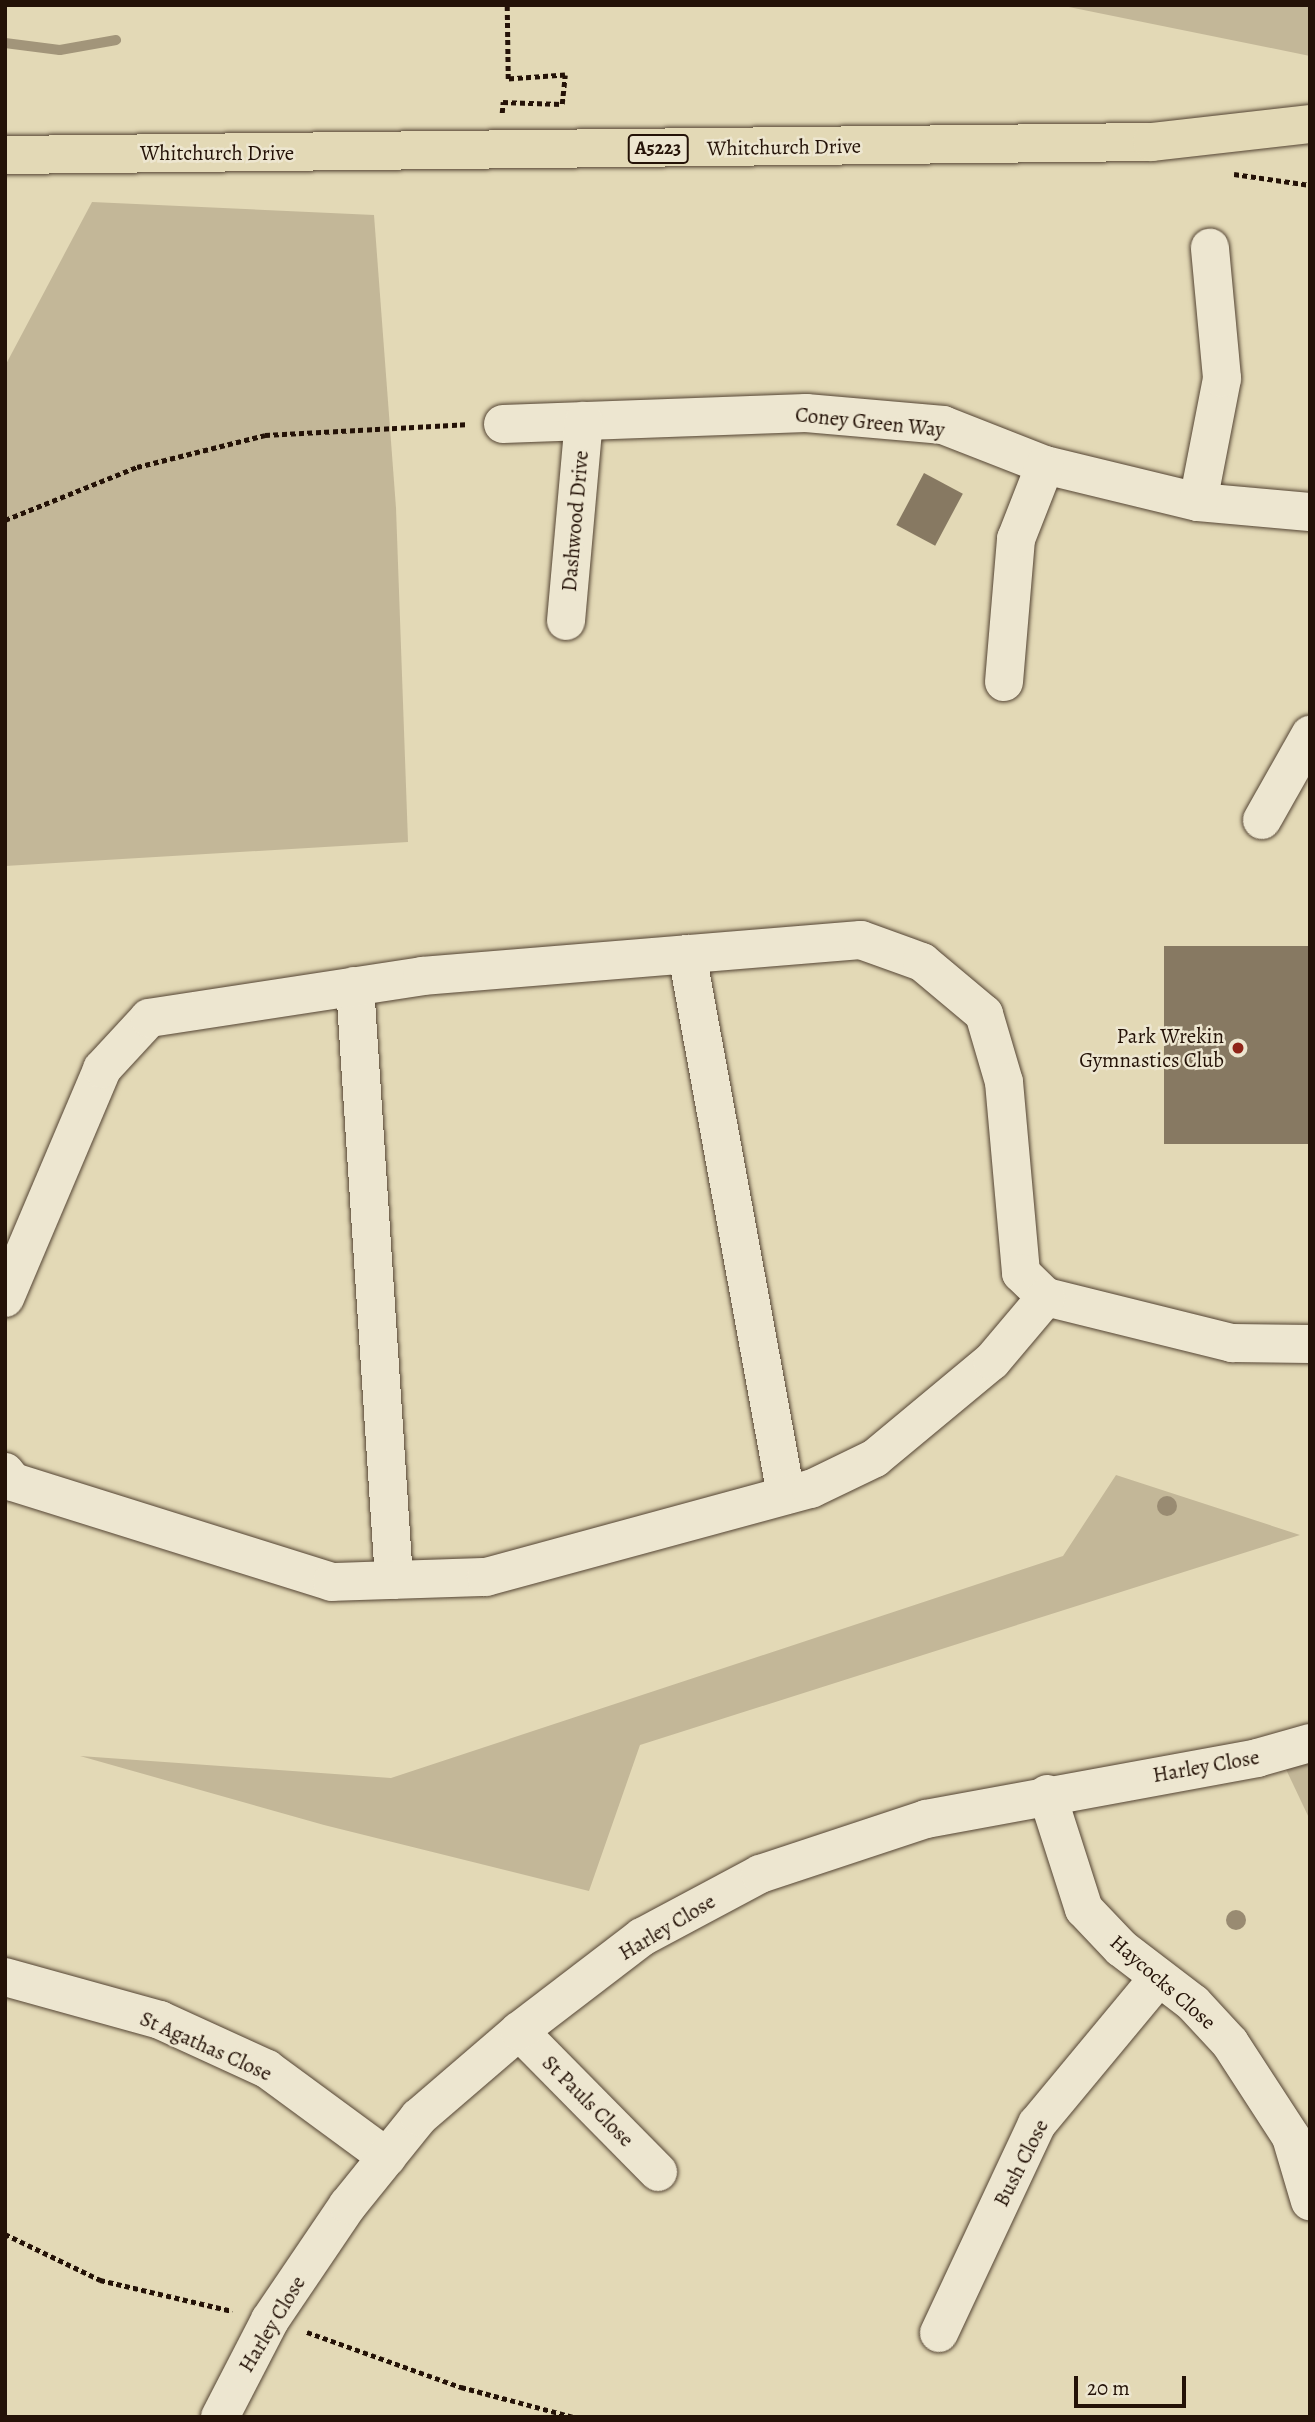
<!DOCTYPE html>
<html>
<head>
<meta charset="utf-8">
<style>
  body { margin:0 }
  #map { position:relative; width:1315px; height:2422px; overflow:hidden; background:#e3d9b6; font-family:Alegreya,serif }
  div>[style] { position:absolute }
  .green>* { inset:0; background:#c3b798 }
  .stream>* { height:10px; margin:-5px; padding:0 5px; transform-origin:5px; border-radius:5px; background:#a2957a }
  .building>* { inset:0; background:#877962; transform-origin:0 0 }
  .path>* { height:4.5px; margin-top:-2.25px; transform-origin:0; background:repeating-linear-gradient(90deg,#241207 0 5px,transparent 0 8.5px) }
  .roads { filter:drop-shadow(0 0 2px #544433) drop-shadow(0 0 2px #544433) }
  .minor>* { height:38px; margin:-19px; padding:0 19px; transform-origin:19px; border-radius:19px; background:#ede6d0 }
  .major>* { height:38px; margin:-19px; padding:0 19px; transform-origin:19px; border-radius:19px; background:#e3d9b6 }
  .trees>* { width:20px; height:20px; margin:-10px; border-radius:50%; background:#998b72 }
  .dots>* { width:19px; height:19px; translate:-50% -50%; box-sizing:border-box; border:4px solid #ede6d0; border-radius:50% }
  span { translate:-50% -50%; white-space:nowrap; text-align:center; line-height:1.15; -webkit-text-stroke:5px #ede6d0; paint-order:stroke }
  .shield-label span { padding:2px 5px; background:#ede6d0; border:2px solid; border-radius:5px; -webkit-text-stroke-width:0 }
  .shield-label { font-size:19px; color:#241207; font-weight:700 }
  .street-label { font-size:21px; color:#241207 }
  .poi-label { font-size:21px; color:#241207 }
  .right { translate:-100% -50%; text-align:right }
  .frame { position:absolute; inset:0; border:7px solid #241207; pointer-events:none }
  .scale { position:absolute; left:1074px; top:2376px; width:112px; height:32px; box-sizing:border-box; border:4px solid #241207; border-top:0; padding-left:9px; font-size:21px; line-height:24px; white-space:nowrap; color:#241207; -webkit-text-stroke:5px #ede6d0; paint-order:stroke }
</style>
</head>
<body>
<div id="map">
  <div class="green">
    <div style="clip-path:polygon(1059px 5px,1310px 5px,1310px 56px)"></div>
    <div style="clip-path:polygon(92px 202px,374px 215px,396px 508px,408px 842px,5px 866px,5px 366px)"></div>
    <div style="clip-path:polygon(1116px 1475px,1300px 1535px,640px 1745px,589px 1891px,324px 1825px,80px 1756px,391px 1778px,1063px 1556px)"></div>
    <div style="clip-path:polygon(1310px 1756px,1310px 1820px,1283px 1763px)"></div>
  </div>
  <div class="stream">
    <div style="left:5px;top:43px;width:55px;rotate:7.3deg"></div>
    <div style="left:60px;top:50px;width:57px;rotate:-10.1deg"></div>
  </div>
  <div class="building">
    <div style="left:924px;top:473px;width:44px;height:59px;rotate:28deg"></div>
    <div style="left:1310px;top:946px;width:198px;height:146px;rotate:90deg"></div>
  </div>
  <div class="path">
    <div style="left:502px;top:113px;width:11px;rotate:-85deg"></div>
    <div style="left:503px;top:102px;width:59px;rotate:1.9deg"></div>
    <div style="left:562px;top:104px;width:29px;rotate:-84deg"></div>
    <div style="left:565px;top:75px;width:57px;rotate:176deg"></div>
    <div style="left:508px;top:79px;width:74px;rotate:-90.8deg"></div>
    <div style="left:1234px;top:174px;width:77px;rotate:8.2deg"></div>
    <div style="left:5px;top:520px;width:142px;rotate:-21.9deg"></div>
    <div style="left:137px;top:467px;width:132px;rotate:-14deg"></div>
    <div style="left:265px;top:435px;width:201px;rotate:-3.1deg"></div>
    <div style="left:5px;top:2234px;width:106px;rotate:25.8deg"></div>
    <div style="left:100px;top:2280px;width:136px;rotate:13.2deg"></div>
    <div style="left:307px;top:2332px;width:164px;rotate:19.7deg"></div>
    <div style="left:461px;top:2387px;width:117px;rotate:14.9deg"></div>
  </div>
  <div class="roads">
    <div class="minor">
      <div style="left:503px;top:424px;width:303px;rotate:-2.1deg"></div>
      <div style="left:806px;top:413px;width:138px;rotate:5deg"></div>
      <div style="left:943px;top:425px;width:110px;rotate:21.4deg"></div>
      <div style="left:1045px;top:465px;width:157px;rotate:13.6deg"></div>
      <div style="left:1198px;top:502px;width:112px;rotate:5.1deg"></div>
      <div style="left:1198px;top:502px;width:126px;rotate:-79deg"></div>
      <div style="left:1222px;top:378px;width:131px;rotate:-95.3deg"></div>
      <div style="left:566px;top:621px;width:201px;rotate:-84.9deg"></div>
      <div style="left:1004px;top:682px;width:144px;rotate:-85.2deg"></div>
      <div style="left:1016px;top:539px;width:79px;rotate:-68.6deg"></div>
      <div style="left:1262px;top:820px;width:98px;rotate:-60.5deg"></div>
      <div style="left:687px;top:954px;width:550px;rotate:79.63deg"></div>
      <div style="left:355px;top:986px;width:595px;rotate:86.24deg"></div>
      <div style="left:5px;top:1298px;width:249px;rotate:-67deg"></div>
      <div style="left:102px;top:1069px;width:69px;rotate:-47.3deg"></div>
      <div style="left:149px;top:1018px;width:276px;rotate:-8.7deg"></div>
      <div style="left:422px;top:976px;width:440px;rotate:-4.7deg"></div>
      <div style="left:861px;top:940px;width:65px;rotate:19.8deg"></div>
      <div style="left:922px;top:962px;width:81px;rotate:40deg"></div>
      <div style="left:984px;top:1014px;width:71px;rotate:73.6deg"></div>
      <div style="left:1004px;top:1082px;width:192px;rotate:84.9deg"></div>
      <div style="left:1021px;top:1273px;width:35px;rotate:44deg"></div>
      <div style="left:1046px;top:1297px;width:192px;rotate:13.9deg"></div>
      <div style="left:1232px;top:1343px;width:78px;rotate:0.7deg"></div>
      <div style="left:5px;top:1472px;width:13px;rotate:51deg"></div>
      <div style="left:13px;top:1482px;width:334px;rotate:17.4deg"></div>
      <div style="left:332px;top:1582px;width:154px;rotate:-1.9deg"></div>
      <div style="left:486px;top:1577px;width:337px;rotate:-15.2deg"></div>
      <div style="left:811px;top:1489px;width:71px;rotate:-25.8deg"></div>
      <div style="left:875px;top:1458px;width:152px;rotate:-39.7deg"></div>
      <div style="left:992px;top:1361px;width:84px;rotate:-49.8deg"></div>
      <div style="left:1047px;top:1794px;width:121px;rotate:72.2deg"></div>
      <div style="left:1084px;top:1909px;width:54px;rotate:46.5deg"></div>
      <div style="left:1121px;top:1948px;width:91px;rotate:37.4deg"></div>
      <div style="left:1193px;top:2003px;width:54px;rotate:47.2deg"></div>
      <div style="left:1230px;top:2043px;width:112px;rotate:57deg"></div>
      <div style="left:1291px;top:2137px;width:67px;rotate:73.5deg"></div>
      <div style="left:5px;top:1977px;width:161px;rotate:15.5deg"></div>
      <div style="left:160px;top:2020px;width:118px;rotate:24.6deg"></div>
      <div style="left:267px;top:2069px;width:149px;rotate:36.3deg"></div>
      <div style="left:519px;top:2031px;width:198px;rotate:45.4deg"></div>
      <div style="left:939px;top:2333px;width:231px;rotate:-64.9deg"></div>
      <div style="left:1037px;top:2124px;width:190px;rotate:-50.3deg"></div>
      <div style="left:220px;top:2417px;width:109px;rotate:-62.7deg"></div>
      <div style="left:270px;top:2320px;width:139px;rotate:-55.9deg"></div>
      <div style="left:348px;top:2205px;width:113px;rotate:-51.1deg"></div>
      <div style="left:419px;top:2117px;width:132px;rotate:-40.7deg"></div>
      <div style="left:519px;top:2031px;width:155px;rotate:-37.4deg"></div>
      <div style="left:642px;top:1937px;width:134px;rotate:-28.1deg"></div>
      <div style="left:760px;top:1874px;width:175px;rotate:-18.3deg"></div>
      <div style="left:926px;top:1819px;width:337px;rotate:-10.4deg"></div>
      <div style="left:1257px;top:1758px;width:55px;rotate:-15.8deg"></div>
    </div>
    <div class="major">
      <div style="left:5px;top:155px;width:1147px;rotate:-0.65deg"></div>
      <div style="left:1152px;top:142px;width:159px;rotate:-6.5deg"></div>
    </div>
  </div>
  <div class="trees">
    <div style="left:1167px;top:1506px"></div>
    <div style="left:1236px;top:1920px"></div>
  </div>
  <div class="dots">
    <div style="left:1238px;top:1048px;background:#8f2418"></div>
  </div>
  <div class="shield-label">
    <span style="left:658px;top:149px">A5223</span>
  </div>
  <div class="street-label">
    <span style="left:784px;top:147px;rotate:-1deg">Whitchurch Drive</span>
    <span style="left:217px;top:153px">Whitchurch Drive</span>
    <span style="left:870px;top:422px;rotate:6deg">Coney Green Way</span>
    <span style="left:575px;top:521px;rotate:-85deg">Dashwood Drive</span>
    <span style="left:1206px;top:1766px;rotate:-10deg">Harley Close</span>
    <span style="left:667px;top:1927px;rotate:-31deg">Harley Close</span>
    <span style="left:1163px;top:1982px;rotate:41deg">Haycocks Close</span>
    <span style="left:206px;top:2046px;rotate:24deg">St Agathas Close</span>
    <span style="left:588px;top:2101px;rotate:45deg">St Pauls Close</span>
    <span style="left:1021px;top:2163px;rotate:-63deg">Bush Close</span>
    <span style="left:272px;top:2324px;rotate:-59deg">Harley Close</span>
  </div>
  <div class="poi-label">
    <span class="right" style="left:1224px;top:1048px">Park Wrekin<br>Gymnastics Club</span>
  </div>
  <div class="frame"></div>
  <div class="scale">20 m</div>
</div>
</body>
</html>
